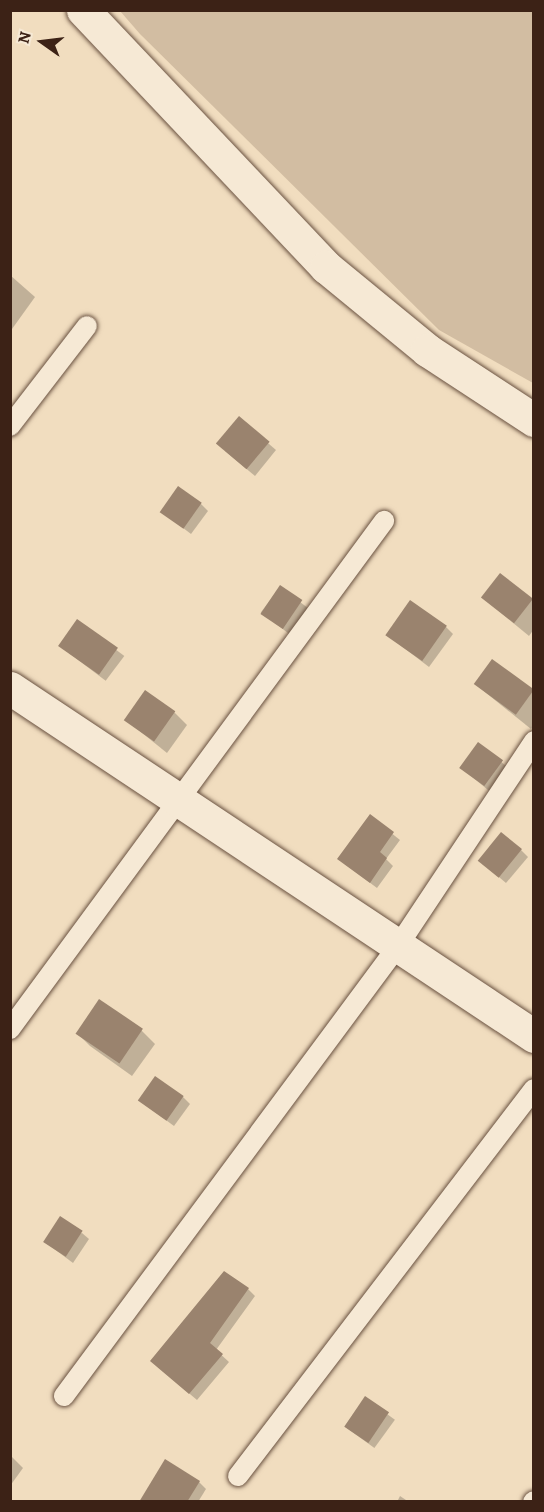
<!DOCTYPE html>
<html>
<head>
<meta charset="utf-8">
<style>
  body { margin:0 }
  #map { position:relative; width:544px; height:1512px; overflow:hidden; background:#f1ddbf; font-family:Alegreya,serif }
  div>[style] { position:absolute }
  .green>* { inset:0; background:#d2bda2 }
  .shadow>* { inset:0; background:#0003; transform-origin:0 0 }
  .building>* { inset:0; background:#9a836e; transform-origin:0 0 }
  .roads { filter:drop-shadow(0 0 2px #695140) drop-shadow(0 0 2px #695140) }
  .service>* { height:20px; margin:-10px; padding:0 10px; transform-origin:10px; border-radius:10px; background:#f6e9d5 }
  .minor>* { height:33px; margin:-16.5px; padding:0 16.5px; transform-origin:16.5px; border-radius:16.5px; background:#f6e9d5 }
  span { translate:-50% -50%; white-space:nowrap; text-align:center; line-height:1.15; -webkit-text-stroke:4.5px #f6e9d5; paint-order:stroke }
  .frame { position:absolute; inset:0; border:12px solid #3c2216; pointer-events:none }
  .north { position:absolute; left:12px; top:12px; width:60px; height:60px; -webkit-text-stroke:4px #f6e9d5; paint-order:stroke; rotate:284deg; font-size:16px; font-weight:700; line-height:24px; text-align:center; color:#3c2216 }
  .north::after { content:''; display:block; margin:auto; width:21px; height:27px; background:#3c2216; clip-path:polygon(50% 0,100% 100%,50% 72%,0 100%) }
</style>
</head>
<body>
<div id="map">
  <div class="green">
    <div style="clip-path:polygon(120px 11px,533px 11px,533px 383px,439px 330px,140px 34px)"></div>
  </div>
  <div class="shadow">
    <div style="clip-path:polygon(10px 275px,35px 297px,12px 329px,10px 328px)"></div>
    <div style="clip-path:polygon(239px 418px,276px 450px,255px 476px,225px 451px)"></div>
    <div style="clip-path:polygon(201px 504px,208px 511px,191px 534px,162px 512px)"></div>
    <div style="clip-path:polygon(501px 575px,534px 601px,534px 629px,529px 636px,483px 598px)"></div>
    <div style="left:280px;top:587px;width:35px;height:32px;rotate:37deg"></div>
    <div style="left:78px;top:621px;width:58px;height:31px;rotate:37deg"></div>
    <div style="clip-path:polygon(446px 627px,453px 634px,429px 667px,387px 635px)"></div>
    <div style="clip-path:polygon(492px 661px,534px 692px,534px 725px,531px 729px,475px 684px)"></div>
    <div style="clip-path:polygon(174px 712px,187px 725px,167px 753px,126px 720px)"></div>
    <div style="left:479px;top:744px;width:38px;height:30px;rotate:39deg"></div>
    <div style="clip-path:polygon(370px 816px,400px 840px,386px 859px,393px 866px,377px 888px,346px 865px)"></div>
    <div style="clip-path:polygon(521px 850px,528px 857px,506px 883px,487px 867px)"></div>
    <div style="clip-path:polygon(100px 1001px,142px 1031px,155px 1044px,132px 1076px,90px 1046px,77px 1033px)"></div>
    <div style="clip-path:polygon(183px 1097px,190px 1104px,174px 1126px,140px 1101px)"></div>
    <div style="clip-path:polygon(82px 1233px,89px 1239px,73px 1263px,45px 1242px)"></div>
    <div style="clip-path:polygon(248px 1289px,255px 1296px,216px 1350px,229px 1362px,197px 1400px,159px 1368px)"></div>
    <div style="left:365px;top:1398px;width:37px;height:35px;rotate:36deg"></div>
    <div style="clip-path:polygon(10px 1455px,23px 1468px,10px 1486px)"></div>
    <div style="clip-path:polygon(199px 1482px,206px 1489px,198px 1502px,149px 1502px)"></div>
    <div style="clip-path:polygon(400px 1496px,409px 1502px,397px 1502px)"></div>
  </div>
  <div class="building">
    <div style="left:239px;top:416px;width:40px;height:36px;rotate:40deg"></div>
    <div style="left:178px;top:486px;width:29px;height:32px;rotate:35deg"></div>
    <div style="left:500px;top:573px;width:42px;height:31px;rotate:38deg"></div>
    <div style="left:280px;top:585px;width:27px;height:35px;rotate:34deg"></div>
    <div style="left:410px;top:600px;width:45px;height:43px;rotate:35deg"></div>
    <div style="left:77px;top:619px;width:50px;height:33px;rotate:35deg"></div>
    <div style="left:492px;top:659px;width:52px;height:31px;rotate:36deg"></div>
    <div style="left:145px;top:690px;width:37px;height:37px;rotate:35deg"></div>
    <div style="left:478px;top:742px;width:31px;height:32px;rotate:36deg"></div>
    <div style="clip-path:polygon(370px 814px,394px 832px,380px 852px,387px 858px,370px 883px,337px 859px)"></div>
    <div style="left:501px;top:832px;width:27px;height:37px;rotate:39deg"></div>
    <div style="left:99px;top:999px;width:53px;height:42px;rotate:34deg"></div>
    <div style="left:155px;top:1076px;width:35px;height:30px;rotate:35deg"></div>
    <div style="left:60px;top:1216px;width:27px;height:31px;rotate:33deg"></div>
    <div style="clip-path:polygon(224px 1271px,249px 1288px,210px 1343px,223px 1354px,189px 1394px,150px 1361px)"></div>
    <div style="left:365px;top:1396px;width:29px;height:37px;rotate:34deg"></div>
    <div style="clip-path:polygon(165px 1459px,200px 1481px,187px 1502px,139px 1502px)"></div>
  </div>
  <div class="roads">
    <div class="service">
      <div style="left:10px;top:426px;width:126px;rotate:-52.4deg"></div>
      <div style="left:10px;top:1029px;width:631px;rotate:-53.64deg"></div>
      <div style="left:64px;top:1396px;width:560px;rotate:-53.42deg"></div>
      <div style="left:398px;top:946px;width:246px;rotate:-56.4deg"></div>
      <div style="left:238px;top:1476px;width:487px;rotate:-52.6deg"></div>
      <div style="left:533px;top:1502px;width:1px;rotate:-45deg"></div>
    </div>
    <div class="minor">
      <div style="left:83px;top:10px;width:354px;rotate:46.6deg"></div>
      <div style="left:326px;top:267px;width:131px;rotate:39.4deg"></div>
      <div style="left:427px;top:350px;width:128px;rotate:33.2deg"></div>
      <div style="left:10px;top:688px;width:629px;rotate:33.59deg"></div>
    </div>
  </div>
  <div class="frame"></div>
  <div class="north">N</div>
</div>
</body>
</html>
